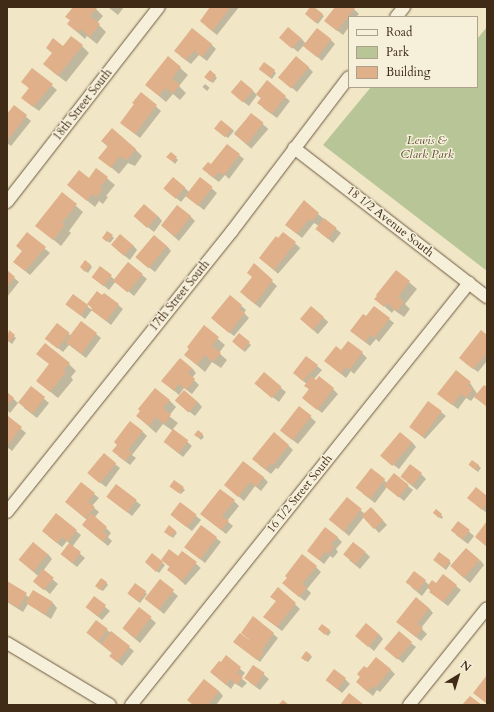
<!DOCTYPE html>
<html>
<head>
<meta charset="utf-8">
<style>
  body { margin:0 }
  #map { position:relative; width:494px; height:712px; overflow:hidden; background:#f1e6c6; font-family:Cardo,serif }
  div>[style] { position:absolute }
  .green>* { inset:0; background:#b8c697 }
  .shadow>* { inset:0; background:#0003; transform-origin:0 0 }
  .building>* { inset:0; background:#dfb089; transform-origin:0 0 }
  .roads { filter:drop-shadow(0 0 1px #6c5a42) drop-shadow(0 0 1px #6c5a42) }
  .street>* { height:12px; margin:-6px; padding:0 6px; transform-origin:6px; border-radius:6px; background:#f6efda }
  span { translate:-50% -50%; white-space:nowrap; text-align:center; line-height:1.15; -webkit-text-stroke:3px #f6efda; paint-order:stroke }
  .street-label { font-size:12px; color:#402c16 }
  .park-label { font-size:12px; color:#5e5236; font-style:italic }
  .frame { position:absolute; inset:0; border:8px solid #402c16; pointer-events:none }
  .legend { position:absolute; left:348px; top:16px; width:130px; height:72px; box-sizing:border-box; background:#f6efda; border:1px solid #ada18c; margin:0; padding:5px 7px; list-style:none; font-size:12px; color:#402c16 }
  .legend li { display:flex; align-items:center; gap:8px; height:20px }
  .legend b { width:20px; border:1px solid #ada18c }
  .north { position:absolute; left:438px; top:656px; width:40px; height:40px; -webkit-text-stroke:3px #f6efda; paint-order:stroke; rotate:38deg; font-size:11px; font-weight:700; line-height:16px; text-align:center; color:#402c16 }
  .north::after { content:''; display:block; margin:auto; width:14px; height:18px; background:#402c16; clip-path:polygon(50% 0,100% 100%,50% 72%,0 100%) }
</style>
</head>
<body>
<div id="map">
  <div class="green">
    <div style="clip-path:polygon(487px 27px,487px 271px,323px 145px,371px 87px,477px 87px,477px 39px)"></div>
  </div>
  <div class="shadow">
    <div style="clip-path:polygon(74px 7px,94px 7px,103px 16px,97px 23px,106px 32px,97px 44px,87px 36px,85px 39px,68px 24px,71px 21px,67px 16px)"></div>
    <div style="clip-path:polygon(108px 7px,124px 7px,118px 15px)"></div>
    <div style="clip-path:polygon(212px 7px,239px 7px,217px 35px,206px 26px)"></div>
    <div style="clip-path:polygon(311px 7px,324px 16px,318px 24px,308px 16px)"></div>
    <div style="clip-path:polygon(336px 7px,352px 7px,359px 14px,356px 17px,349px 17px,349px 27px,343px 35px,325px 21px)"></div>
    <div style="clip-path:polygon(281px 38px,301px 38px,306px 44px,330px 39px,335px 44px,322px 61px,304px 45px,298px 52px)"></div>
    <div style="clip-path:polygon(211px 44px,216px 49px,207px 61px,199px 55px,191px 64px,180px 56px)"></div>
    <div style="clip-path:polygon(82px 46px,89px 53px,66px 82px,52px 71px,53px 53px,63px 47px)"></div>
    <div style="clip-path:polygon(168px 57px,188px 75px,179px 86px,186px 93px,180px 100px,173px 94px,166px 102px,146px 85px)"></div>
    <div style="clip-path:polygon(264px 64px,276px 73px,272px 79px,262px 71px)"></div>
    <div style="clip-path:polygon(308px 67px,313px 72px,297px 92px,285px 82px)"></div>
    <div style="clip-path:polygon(32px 69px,57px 90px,39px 111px,27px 102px,29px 88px,27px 86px)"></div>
    <div style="clip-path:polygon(215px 76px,217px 78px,213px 83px,207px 79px)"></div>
    <div style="clip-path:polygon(267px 82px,290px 101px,277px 118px,263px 108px,262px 99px,257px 95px,249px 106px,237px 97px,252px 90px,257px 95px)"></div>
    <div style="left:205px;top:84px;width:6px;height:4px;rotate:39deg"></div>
    <div style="clip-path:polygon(141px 93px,161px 111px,140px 138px,126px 127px)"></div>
    <div style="clip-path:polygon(14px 106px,31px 121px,11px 146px,7px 143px,7px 115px)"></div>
    <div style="left:251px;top:114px;width:23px;height:26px;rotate:41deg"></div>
    <div style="clip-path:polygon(232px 129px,234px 131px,228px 138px,218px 131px)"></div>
    <div style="clip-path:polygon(102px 141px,135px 149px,142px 156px,135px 166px,128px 163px,119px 174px,100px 158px,108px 147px)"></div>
    <div style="clip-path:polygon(227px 145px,244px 159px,229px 179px,225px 175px,219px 182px,208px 174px,211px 166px)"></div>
    <div style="clip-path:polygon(176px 158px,178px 160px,175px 164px,170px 159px)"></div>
    <div style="clip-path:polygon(96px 169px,115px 185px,106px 196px,108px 197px,103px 204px,99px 201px,95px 207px,68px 185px,89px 179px)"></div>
    <div style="clip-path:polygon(200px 178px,217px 193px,204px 210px,186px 196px,181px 202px,170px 193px,184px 187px,189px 192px)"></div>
    <div style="clip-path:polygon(62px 194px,83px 212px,69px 231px,71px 233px,61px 246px,37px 226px)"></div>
    <div style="clip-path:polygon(318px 214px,341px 233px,333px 243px,321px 233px,319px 226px,314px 223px,302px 238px,286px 225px)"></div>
    <div style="clip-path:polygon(158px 216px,162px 221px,154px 232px,140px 221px)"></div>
    <div style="clip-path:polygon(190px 216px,195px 221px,179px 241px,162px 226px)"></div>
    <div style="left:283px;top:233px;width:23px;height:34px;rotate:41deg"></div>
    <div style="clip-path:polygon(27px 234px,50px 253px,30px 275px,19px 266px)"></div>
    <div style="clip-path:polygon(112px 236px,114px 238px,110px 243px,106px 240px)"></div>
    <div style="clip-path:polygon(133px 245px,137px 250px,130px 260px,117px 250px)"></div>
    <div style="clip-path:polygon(167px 246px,171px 251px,155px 272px,142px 262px)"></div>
    <div style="clip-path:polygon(128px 263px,147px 279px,134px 296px,116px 281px,109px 290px,93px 277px,100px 267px,115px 280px)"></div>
    <div style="clip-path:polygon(90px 265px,92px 267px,88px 273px,83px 269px)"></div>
    <div style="clip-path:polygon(254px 265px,277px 286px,260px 308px,246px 297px,253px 278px)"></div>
    <div style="clip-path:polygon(396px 271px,417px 289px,405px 304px,410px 309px,404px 317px,394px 310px,392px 313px,376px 299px)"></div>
    <div style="clip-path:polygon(7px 272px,19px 282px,7px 297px)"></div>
    <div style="clip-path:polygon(98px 293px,103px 296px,105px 294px,123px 309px,111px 325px,92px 310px,85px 319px,67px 304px,73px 295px,92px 310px,93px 309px,89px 304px)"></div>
    <div style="clip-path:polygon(230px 296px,246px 310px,244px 313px,249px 318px,234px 336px,217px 323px)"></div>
    <div style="left:311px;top:307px;width:23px;height:16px;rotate:41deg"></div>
    <div style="clip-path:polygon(366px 318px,389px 319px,394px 323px,379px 342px,376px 339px,370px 346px,351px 331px)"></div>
    <div style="clip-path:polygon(204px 327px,225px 345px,219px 353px,227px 360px,221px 368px,212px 362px,205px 372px,185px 355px)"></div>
    <div style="clip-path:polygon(9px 332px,16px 338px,12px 344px,7px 340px)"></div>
    <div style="clip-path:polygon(69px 334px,71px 336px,96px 334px,101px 338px,86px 358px,69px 345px,63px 352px,51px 343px)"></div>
    <div style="clip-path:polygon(487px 337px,487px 361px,478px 372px,465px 363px)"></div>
    <div style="clip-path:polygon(249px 343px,251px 345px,245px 352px,235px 344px)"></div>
    <div style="clip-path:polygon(341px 351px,362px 353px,367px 358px,354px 374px,351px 371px,346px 378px,330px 365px)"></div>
    <div style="clip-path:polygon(69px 364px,76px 371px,71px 377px,73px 380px,58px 398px,37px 381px)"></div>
    <div style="clip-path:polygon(317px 366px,322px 370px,314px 379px,333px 389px,338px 394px,322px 413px,308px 402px,310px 390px,305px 386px,307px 384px,299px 378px)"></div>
    <div style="clip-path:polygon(192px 368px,196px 373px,192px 378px,199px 385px,192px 394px,184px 388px,179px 395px,163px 381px)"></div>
    <div style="clip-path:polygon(470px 383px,478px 395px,484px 386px,487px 388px,487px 407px,475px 396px,471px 401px,466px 398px,458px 409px,443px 398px)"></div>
    <div style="clip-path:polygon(31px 388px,49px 403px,37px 418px,24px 408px)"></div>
    <div style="clip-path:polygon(261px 388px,281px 388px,286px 392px,279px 402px)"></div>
    <div style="clip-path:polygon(7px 393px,18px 403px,10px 413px,7px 410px)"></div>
    <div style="clip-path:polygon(169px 400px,176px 407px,169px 416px,178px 423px,173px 429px,192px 446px,183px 457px,169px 446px,173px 431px,163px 424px,156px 433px,137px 416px)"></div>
    <div style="clip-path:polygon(198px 402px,202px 407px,195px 416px,182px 406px)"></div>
    <div style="clip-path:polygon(299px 407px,316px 422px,298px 444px,286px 435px)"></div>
    <div style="clip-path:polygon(441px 412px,446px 416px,425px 439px,413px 429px)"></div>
    <div style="clip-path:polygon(8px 418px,26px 433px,12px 451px,7px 447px)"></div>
    <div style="clip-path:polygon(142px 431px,147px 436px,132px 455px,136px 458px,130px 465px,118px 456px)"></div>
    <div style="clip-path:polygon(202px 434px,204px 437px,201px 440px,198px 437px)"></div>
    <div style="clip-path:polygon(412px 442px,416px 447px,399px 469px,387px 460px)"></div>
    <div style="clip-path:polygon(288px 445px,293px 450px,278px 469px,276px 468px,271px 474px,258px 464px)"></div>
    <div style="clip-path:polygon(104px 455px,120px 468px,106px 487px,94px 478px)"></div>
    <div style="clip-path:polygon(473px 461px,481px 468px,478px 472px,472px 467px)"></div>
    <div style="clip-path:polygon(421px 474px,426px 479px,417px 490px,406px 481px)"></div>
    <div style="clip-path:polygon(263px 477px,268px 482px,261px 491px,255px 486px,244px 501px,225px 485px)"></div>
    <div style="clip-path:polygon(384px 480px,387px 483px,408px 486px,413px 490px,404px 501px,387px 487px,375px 503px,362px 493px)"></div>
    <div style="clip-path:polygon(173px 488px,183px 488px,185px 490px,181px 494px)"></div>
    <div style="clip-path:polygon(94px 494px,99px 498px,92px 506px,99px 512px,95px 517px,111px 533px,108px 537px,112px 541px,108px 546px,83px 525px,87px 520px,66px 502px)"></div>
    <div style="clip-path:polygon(487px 497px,487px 513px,473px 502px)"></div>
    <div style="clip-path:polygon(347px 499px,365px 514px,371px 508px,387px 525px,379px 533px,364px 517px,349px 536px,335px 524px)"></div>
    <div style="clip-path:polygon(112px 500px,136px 501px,141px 505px,132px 516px)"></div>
    <div style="clip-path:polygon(234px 501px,239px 506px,227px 521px,233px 526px,226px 534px,206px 518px)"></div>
    <div style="clip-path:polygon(436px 511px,443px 517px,442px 519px,436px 515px)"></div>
    <div style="clip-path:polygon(56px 515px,81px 535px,72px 547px,85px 558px,77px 567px,61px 554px,70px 544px,67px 541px,62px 547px,48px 536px)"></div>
    <div style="clip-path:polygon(196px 516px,201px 520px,192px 531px,176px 519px)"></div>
    <div style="clip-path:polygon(458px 522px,474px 536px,468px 544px,456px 535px)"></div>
    <div style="clip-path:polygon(175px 531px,177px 533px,173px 538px,167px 533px)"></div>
    <div style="clip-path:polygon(337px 537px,342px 542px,336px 549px,338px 552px,333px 558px,330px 556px,324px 564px,308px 551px)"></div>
    <div style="clip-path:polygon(216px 538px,221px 542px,205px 563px,190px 551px)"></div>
    <div style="left:183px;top:552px;width:24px;height:23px;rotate:42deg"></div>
    <div style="clip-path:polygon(365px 552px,370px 557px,360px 569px,349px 560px)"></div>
    <div style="clip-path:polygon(48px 554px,52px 559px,43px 571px,58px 584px,50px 594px,39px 585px,38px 576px,20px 560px)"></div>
    <div style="clip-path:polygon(152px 555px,165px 565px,159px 573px,148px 564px)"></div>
    <div style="clip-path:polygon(480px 560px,484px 565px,470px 583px,457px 572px)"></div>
    <div style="clip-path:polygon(449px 561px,451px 563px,446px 570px,436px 562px)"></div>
    <div style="clip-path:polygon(316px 567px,321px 572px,307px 589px,311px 593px,305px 601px,288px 588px)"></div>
    <div style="clip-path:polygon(160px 581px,178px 596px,164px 614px,151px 603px)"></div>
    <div style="clip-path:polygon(425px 581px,429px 585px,456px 586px,461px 590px,448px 606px,435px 596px,428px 588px,422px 596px,411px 587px)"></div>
    <div style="clip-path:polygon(7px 582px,30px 598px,34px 592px,53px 603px,57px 608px,51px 619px,28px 604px,23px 612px,7px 602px)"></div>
    <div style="clip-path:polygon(106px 582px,108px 585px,103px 591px,98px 588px)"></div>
    <div style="clip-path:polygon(278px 588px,300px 609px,282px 631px,269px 621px,277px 601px)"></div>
    <div style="clip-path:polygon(145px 592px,147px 594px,140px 603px,130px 595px)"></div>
    <div style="clip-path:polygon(94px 598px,110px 611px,102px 620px,91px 611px)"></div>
    <div style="clip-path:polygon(139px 608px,156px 623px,140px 643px,128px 633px)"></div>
    <div style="clip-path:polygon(429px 608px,433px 613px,421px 628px,427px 634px,421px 641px,402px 626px)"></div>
    <div style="clip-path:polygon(253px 617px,278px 638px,260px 662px,237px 644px,250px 640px,242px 632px)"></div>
    <div style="clip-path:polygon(107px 630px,134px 651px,122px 666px,115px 660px,112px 653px,92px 637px)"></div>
    <div style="clip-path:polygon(329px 630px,331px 632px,328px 636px,322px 631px)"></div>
    <div style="clip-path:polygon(379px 634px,383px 639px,374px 651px,362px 641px)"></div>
    <div style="clip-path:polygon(411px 643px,416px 647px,403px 663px,386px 649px)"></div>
    <div style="clip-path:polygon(310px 655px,312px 657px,308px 662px,304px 660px)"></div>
    <div style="clip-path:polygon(226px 657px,245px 673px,241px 678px,247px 683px,242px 688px,235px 683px,231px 689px,211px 672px)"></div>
    <div style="clip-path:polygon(254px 666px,269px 679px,260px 690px,249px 682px)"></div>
    <div style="clip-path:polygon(367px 669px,390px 669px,395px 674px,380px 692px,377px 690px,373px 696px,362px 687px)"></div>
    <div style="clip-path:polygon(345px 679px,350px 684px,342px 693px,331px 684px)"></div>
    <div style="clip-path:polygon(219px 691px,223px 696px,216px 705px,193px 705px)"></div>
  </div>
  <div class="building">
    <div style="clip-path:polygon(73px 7px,97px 8px,90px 16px,100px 24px,90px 37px,80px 29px,77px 32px,67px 24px,70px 20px,65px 17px)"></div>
    <div style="clip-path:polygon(210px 7px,231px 7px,212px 31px,200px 21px)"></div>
    <div style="clip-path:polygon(310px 7px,314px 7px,323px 14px,316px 23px,305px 14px)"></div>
    <div style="clip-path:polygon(335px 7px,355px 8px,337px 31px,324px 21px)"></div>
    <div style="left:288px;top:27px;width:17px;height:14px;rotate:40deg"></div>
    <div style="clip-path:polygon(192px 28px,212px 44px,202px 57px,194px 51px,186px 60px,174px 51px)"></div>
    <div style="left:317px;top:28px;width:18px;height:23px;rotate:38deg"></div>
    <div style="clip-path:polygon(71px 36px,83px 45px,58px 76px,43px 64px,52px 53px,46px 48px,53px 38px,63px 46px)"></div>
    <div style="clip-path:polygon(168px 56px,181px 67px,172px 79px,180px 85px,173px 93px,165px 88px,159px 96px,145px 85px)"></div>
    <div style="left:296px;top:56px;width:17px;height:28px;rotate:40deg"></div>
    <div style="left:264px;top:62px;width:14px;height:9px;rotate:36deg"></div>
    <div style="clip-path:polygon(32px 68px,53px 84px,33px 107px,21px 98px,29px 88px,21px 82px)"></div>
    <div style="left:210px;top:70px;width:8px;height:9px;rotate:40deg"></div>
    <div style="left:241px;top:80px;width:16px;height:16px;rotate:40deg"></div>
    <div style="clip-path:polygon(267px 80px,286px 96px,272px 114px,257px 103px,261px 98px,256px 94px)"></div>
    <div style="clip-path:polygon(141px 92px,157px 105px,135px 134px,120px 123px,134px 104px,132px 103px)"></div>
    <div style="clip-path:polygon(14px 105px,27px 115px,7px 141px,7px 114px)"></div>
    <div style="left:251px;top:113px;width:16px;height:27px;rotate:38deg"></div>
    <div style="left:221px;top:120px;width:14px;height:11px;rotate:39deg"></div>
    <div style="clip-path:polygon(112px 128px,136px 149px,127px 160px,120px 156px,111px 168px,98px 158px,108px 146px,101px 141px)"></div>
    <div style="clip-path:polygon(227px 144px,240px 154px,224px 175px,219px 172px,214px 178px,202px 169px,208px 162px,211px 164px)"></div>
    <div style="clip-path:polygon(171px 152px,177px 157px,173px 162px,166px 157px)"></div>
    <div style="clip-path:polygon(96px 168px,108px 177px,100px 188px,102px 190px,96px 197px,92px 194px,87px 201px,67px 185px,79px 170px,89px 178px)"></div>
    <div style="left:173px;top:177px;width:16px;height:15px;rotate:40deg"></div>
    <div style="left:200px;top:177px;width:16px;height:24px;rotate:38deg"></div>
    <div style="clip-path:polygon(62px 192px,77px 204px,62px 223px,65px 225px,53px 240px,35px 226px)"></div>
    <div style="clip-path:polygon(304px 200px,319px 213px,312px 221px,309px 219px,297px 234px,285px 225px)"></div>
    <div style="left:144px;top:204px;width:18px;height:16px;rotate:41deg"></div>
    <div style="left:177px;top:205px;width:18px;height:26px;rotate:38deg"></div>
    <div style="left:324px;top:218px;width:16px;height:14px;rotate:38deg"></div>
    <div style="clip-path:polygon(107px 231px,113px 235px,107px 242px,102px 238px)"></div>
    <div style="clip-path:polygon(27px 232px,46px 247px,25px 271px,13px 262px,22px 251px,16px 246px)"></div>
    <div style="clip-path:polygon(283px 232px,296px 242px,274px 270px,259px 258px,276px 236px,278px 238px)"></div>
    <div style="left:120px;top:234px;width:17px;height:14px;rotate:40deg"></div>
    <div style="left:154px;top:235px;width:17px;height:29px;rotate:40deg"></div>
    <div style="clip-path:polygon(85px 260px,91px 265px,85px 272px,80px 267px)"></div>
    <div style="left:128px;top:262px;width:19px;height:24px;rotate:39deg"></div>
    <div style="clip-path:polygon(254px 263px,273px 280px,255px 304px,240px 292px,252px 277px,247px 273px)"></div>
    <div style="left:100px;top:266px;width:15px;height:14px;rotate:37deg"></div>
    <div style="clip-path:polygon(7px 270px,15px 277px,7px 287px)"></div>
    <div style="clip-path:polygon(396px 270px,410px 281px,398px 297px,404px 302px,397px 311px,387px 303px,384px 307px,374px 299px,377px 296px,376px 295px)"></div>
    <div style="clip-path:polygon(97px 291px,102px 295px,104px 293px,119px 304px,106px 321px,91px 310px,92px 308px,87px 304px)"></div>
    <div style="left:73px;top:294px;width:19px;height:13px;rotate:36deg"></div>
    <div style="clip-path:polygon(230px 295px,242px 305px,239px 309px,245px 313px,229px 333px,211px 318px)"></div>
    <div style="left:311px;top:306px;width:17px;height:17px;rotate:40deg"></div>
    <div style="clip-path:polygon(374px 306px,390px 318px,374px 338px,370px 335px,365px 342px,350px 331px,363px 314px,366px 316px)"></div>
    <div style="left:81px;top:321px;width:20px;height:26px;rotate:37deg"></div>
    <div style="left:57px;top:323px;width:16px;height:20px;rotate:38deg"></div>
    <div style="clip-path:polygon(204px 325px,219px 337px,212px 346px,221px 353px,213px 362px,205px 355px,197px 365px,184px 355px,189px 349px,187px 347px)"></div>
    <div style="clip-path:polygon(9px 330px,15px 335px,9px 342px,7px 340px)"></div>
    <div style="clip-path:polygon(481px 330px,487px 335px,487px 353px,473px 369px,459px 358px)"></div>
    <div style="left:239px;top:333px;width:14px;height:11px;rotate:39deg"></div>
    <div style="clip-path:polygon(348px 341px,363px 352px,349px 370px,345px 367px,341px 374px,324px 361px,336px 346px,341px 350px)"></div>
    <div style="clip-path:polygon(45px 343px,70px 363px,64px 370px,66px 372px,50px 392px,36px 381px,49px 364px,36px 354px)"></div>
    <div style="clip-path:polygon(306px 356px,318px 365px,303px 381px,293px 373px)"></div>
    <div style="clip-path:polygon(180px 358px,192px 368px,188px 373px,195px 379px,187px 390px,179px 384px,174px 391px,161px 381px)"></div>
    <div style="clip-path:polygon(456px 370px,471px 382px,468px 385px,473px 389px,466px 398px,461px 394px,452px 405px,437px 394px)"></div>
    <div style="left:264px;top:372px;width:23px;height:15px;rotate:40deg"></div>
    <div style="clip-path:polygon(311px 376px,316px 380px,319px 376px,334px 388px,317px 410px,302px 398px,309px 389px,304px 386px)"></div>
    <div style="clip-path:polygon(484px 385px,487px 387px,486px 406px,474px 397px)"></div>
    <div style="left:31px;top:386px;width:18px;height:21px;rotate:38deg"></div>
    <div style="clip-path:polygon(155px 388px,170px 400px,163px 408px,171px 415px,164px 424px,156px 417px,149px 426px,136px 416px,140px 411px,138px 409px)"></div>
    <div style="left:184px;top:390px;width:18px;height:14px;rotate:41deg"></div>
    <div style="clip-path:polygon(7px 392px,14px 398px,7px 406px)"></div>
    <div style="left:428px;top:401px;width:17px;height:32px;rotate:36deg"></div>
    <div style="left:299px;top:406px;width:16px;height:31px;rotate:38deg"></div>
    <div style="clip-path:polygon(8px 416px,22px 427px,7px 446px,7px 418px)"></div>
    <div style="clip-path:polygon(130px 421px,143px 431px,128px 450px,132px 453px,125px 461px,112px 451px,117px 445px,114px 442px)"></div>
    <div style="left:173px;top:429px;width:19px;height:16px;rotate:36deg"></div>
    <div style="clip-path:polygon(198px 430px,203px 434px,199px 438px,194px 435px)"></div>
    <div style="clip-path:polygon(274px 432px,289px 445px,273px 465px,270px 464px,266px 470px,252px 459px)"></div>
    <div style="left:400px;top:432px;width:16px;height:31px;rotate:40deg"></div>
    <div style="left:104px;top:453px;width:16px;height:26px;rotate:40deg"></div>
    <div style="left:472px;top:460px;width:9px;height:6px;rotate:36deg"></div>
    <div style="clip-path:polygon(243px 461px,264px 477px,256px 487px,250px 482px,238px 497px,224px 485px)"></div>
    <div style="left:410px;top:464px;width:15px;height:16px;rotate:37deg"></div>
    <div style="left:371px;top:468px;width:18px;height:25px;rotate:38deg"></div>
    <div style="left:394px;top:473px;width:19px;height:16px;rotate:39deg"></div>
    <div style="left:174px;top:480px;width:12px;height:8px;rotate:35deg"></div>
    <div style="clip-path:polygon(81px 482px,95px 493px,88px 502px,95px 507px,85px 518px,65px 502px)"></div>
    <div style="left:116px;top:484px;width:26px;height:16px;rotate:37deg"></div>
    <div style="clip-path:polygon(476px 487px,487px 496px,487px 504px,482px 510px,467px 498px)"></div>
    <div style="clip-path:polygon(220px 489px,235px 500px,222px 516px,229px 521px,221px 530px,200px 514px)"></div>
    <div style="left:347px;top:497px;width:19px;height:29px;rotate:39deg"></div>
    <div style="left:180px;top:502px;width:21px;height:16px;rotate:37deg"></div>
    <div style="left:371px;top:507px;width:18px;height:13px;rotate:47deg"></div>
    <div style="left:436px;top:509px;width:8px;height:5px;rotate:40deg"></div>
    <div style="clip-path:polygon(56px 513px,77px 530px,68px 542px,62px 537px,57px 543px,42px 531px)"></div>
    <div style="clip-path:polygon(91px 513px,107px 527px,103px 532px,108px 535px,103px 542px,82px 525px)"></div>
    <div style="left:458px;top:521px;width:15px;height:12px;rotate:37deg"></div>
    <div style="clip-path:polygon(487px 521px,487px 547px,475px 537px)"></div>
    <div style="clip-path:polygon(169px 525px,176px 531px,171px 537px,164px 532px)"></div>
    <div style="left:201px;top:525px;width:20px;height:28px;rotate:37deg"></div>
    <div style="clip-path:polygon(325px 527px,338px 537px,331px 544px,334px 546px,328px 554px,325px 552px,319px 560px,307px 551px)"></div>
    <div style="left:33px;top:542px;width:19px;height:23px;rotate:39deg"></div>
    <div style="left:353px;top:542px;width:16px;height:16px;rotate:38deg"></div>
    <div style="left:69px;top:543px;width:15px;height:14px;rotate:37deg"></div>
    <div style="left:466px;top:548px;width:18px;height:24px;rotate:41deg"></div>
    <div style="clip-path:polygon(169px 549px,178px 556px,182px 551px,197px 562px,182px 581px,167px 570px,170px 567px,161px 560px)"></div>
    <div style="left:439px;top:552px;width:14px;height:10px;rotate:36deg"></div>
    <div style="clip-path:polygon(152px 553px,163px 562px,156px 572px,145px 562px)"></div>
    <div style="clip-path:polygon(302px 554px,317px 566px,302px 584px,307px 588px,299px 597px,282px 583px,287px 578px,285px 576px)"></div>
    <div style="left:43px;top:569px;width:14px;height:16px;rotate:39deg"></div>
    <div style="left:414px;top:571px;width:15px;height:14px;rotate:37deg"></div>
    <div style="clip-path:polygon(443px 574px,457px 585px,443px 602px,429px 592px,431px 590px,427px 587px,432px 580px,436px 583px)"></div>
    <div style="clip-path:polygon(101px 578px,107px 582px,100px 590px,95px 586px)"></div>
    <div style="left:160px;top:579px;width:18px;height:25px;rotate:38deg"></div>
    <div style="clip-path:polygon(7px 581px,27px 593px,18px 608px,7px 601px)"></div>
    <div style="left:135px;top:583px;width:14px;height:13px;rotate:36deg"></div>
    <div style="clip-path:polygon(278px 587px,296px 603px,277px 627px,263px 617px,276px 601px,270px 597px)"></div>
    <div style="left:33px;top:590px;width:23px;height:15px;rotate:31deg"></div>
    <div style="left:94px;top:596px;width:15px;height:14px;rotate:37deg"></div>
    <div style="clip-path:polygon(416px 597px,429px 608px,417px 624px,423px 628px,416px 637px,396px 622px)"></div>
    <div style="left:139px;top:607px;width:16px;height:27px;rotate:38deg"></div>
    <div style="clip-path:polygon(253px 616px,274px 633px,262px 650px,264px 652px,257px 660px,233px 642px,240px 633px,257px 646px,241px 633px)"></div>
    <div style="left:96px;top:620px;width:15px;height:16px;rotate:37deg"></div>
    <div style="left:366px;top:623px;width:17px;height:17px;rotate:40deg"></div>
    <div style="clip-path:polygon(322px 624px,330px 630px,325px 635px,318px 629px)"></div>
    <div style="clip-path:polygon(111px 631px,130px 646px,117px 662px,109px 656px,112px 653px,101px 644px)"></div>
    <div style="left:399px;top:631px;width:17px;height:23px;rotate:40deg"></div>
    <div style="clip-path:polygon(306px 651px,311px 655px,306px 661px,301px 658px)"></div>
    <div style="clip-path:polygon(226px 655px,241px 667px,237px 673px,243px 677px,237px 685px,230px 679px,226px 685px,210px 672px,219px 661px,221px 662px)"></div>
    <div style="clip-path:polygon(376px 657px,391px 669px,375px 688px,372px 686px,368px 692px,356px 682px,360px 677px,357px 674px,364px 666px,367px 668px)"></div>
    <div style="left:253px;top:665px;width:14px;height:16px;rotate:34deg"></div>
    <div style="left:334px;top:669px;width:15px;height:14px;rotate:37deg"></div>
    <div style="clip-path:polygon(487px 675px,487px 702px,486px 703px,473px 693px)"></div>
    <div style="clip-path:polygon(204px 679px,219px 691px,208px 705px,193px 705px,187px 700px)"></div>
    <div style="clip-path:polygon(349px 693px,363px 704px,361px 705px,340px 705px)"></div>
    <div style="clip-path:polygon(470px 696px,482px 705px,462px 705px)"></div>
    <div style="clip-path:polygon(283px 700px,289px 705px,278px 705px)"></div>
  </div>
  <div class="roads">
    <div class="street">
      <div style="left:396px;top:17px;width:13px;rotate:-51deg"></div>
      <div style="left:294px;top:148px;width:244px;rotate:37.7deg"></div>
      <div style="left:7px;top:202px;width:247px;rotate:-52.1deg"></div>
      <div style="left:7px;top:512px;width:360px;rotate:-51.3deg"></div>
      <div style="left:232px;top:231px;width:193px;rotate:-52.8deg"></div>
      <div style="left:7px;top:643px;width:120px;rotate:31deg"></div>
      <div style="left:131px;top:705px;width:541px;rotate:-51.31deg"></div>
      <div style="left:409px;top:705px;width:124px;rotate:-51.2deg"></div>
    </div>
  </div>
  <div class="street-label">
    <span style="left:83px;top:105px;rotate:-52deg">18th Street South</span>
    <span style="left:390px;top:222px;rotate:38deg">18 1/2 Avenue South</span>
    <span style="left:180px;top:296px;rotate:-51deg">17th Street South</span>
    <span style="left:300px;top:494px;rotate:-51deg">16 1/2 Street South</span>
  </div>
  <div class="park-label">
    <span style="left:427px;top:148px">Lewis &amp;<br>Clark Park</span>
  </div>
  <div class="frame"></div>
  <ul class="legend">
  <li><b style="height:5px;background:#f6efda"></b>Road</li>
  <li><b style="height:11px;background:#b8c697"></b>Park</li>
  <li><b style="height:11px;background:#dfb089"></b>Building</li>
  </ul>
  <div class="north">N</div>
</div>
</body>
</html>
